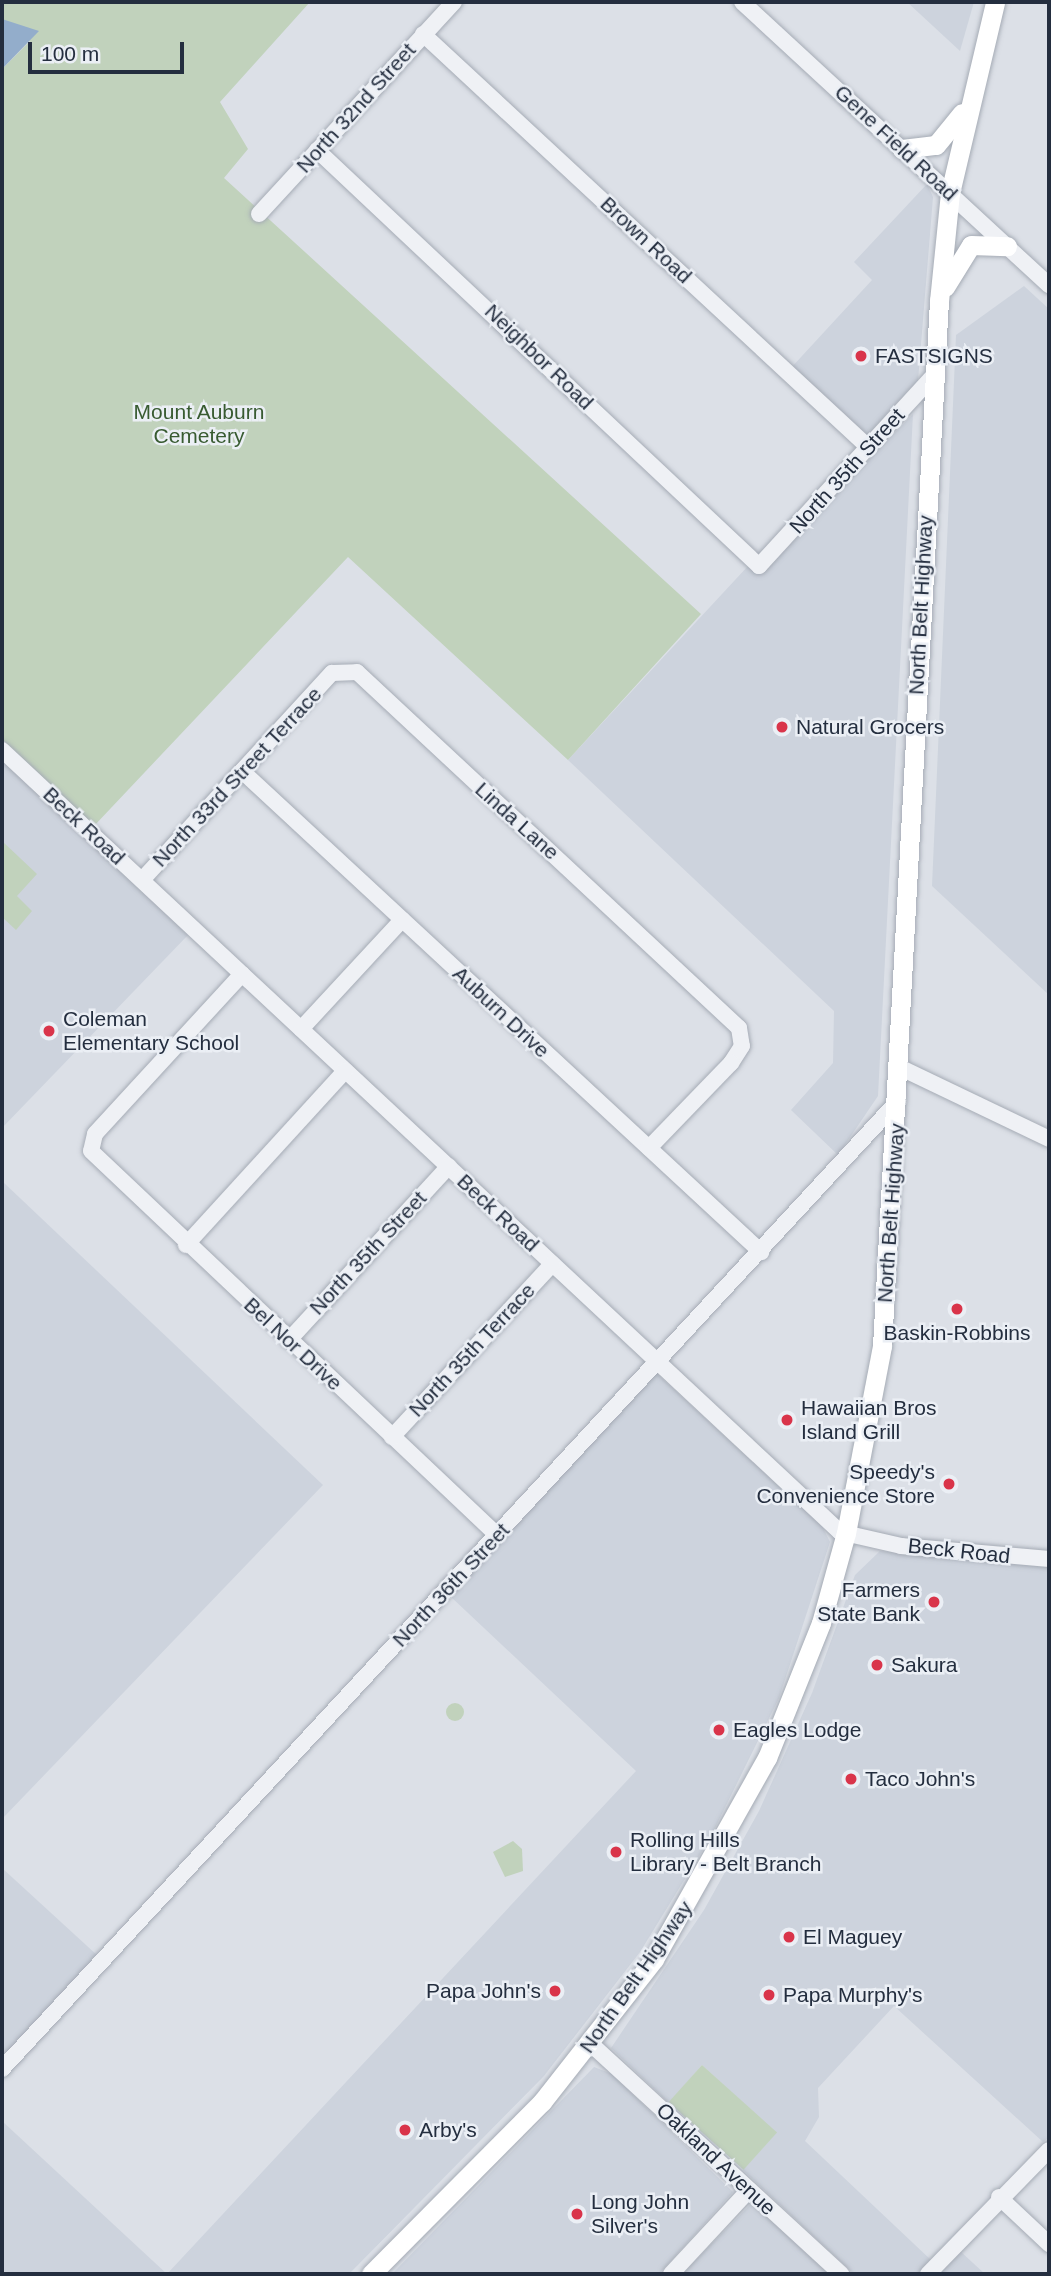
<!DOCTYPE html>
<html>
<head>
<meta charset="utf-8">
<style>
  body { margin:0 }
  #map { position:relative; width:1051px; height:2276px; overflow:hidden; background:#dce0e7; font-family:Helvetica,sans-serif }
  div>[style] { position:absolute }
  .built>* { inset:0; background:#cdd3dd }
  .green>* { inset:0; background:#c1d2bc; transform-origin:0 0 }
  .round { border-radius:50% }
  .water>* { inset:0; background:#93adcb }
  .roads { filter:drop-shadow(0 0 2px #a5abb5) drop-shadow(0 0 2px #a5abb5) }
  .minor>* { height:16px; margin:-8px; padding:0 8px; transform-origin:8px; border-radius:8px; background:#eff1f5 }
  .major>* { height:19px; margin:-9.5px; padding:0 9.5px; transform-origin:9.5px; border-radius:9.5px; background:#fff }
  .dots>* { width:19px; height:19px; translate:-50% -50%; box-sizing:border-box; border:4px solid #ebeff5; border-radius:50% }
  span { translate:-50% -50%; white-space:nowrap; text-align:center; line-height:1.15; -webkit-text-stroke:5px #ebeff5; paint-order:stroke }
  .street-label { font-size:21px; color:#242e3f }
  .poi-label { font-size:21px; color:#242e3f }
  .left { translate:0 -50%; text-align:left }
  .right { translate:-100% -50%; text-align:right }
  .park-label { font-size:21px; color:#385b31 }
  .frame { position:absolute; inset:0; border:4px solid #242e3f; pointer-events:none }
  .scale { position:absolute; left:28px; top:42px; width:156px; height:32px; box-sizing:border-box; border:4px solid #242e3f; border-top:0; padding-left:9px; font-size:21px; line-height:24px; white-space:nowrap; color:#242e3f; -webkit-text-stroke:5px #ebeff5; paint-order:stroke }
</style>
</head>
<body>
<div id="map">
  <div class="built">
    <div style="clip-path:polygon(907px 2px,974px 2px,960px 51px)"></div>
    <div style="clip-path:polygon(927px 184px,933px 197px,918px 381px,867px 437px,790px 369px,872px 280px,854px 262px)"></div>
    <div style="clip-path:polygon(1024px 286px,1049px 309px,1049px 995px,932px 886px,956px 335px)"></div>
    <div style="clip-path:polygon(913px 414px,878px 1096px,838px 1155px,791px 1110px,833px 1063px,834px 1011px,568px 760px,748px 566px,769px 564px)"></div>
    <div style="clip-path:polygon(2px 758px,189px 934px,2px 1128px)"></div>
    <div style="clip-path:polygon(2px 1181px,323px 1485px,2px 1819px)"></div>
    <div style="clip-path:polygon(656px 1373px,822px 1526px,830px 1542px,779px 1698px,710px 1838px,640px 1952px,544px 2076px,349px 2274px,167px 2274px,636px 1771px,450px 1596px)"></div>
    <div style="clip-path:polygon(880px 1551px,1049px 1566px,1049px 2137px,1043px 2142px,894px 2006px,818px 2088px,819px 2117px,805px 2141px,931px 2260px,917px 2274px,854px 2274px,743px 2170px,776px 2133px,702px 2065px,669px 2103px,611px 2048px,704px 1910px,759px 1811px,812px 1693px,855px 1575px)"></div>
    <div style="clip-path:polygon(2px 1868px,98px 1956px,2px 2059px)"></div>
    <div style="clip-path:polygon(594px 2067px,612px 2074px,733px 2192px,659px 2274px,392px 2274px)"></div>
    <div style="clip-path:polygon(2px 2121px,167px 2274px,2px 2274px)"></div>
    <div style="clip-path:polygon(750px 2205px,756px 2207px,829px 2274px,682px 2274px)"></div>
    <div style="clip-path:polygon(960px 2251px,985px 2274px,939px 2274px)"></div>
  </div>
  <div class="green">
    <div style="clip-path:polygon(2px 2px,310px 2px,220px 102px,248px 149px,224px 178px,701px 614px,568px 760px,348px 557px,94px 826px,2px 739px,2px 69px,30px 41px,2px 19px)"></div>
    <div style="clip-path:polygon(2px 841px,37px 874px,17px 896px,32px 911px,16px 930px,2px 917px)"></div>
    <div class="round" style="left:446px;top:1703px;width:18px;height:18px"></div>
    <div style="clip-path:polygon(513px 1841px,522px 1849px,523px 1871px,505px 1877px,493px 1852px)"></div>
    <div style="left:702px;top:2065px;width:101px;height:50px;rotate:42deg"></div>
  </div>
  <div class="water">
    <div style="clip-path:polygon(2px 19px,39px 31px,2px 69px)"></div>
  </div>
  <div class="roads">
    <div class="minor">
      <div style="left:742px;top:2px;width:418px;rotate:42.7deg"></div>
      <div style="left:423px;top:34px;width:607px;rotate:42.86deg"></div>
      <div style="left:317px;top:150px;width:607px;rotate:43.26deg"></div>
      <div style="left:759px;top:566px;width:259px;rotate:-47.5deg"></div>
      <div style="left:259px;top:214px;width:288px;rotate:-47.4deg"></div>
      <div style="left:2px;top:750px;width:1146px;rotate:43.02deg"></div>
      <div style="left:840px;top:1532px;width:63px;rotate:12.9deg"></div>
      <div style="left:901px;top:1546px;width:149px;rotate:5deg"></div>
      <div style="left:242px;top:771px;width:708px;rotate:42.82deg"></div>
      <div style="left:142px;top:880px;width:281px;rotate:-47.5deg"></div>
      <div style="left:332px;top:673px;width:25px;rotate:-2deg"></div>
      <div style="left:357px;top:672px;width:522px;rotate:42.98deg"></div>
      <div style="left:739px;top:1028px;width:18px;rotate:81deg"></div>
      <div style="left:742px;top:1046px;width:20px;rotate:123deg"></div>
      <div style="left:731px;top:1063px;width:118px;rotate:134deg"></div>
      <div style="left:242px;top:974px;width:217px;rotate:132.6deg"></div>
      <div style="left:95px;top:1134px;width:17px;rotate:103deg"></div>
      <div style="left:91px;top:1151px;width:559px;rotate:43.4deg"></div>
      <div style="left:301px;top:1029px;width:149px;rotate:-47.2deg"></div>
      <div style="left:901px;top:1068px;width:164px;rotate:25.6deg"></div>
      <div style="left:186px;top:1245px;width:236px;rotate:-47.6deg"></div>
      <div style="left:289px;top:1340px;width:236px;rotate:-47.4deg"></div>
      <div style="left:392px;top:1437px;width:236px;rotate:-47.2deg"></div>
      <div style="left:591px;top:2044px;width:340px;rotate:42.6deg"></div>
      <div style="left:2px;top:2069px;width:1319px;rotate:-47.21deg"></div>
      <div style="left:999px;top:2197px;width:69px;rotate:43.2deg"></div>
      <div style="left:671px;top:2274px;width:115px;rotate:-47.1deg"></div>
      <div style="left:928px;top:2274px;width:173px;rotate:-45.7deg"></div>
    </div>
    <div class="major">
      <div style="left:902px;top:149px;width:34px;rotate:-7deg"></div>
      <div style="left:936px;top:145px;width:41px;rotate:-50.9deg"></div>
      <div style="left:945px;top:287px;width:49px;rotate:-58.2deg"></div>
      <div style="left:971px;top:245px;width:36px;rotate:2deg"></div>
      <div style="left:371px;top:2274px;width:243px;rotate:-45.2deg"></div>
      <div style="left:542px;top:2102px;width:182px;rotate:-51.9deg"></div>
      <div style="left:654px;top:1959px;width:231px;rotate:-60.7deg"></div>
      <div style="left:767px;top:1758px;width:145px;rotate:-68.2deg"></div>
      <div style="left:821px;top:1623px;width:93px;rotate:-74.5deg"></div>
      <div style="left:846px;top:1533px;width:190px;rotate:-79.1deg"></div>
      <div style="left:882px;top:1346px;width:1047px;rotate:-86.88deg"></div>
      <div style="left:939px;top:301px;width:109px;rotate:-84.2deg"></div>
      <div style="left:950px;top:193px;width:196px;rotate:-76.7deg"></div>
    </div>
  </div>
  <div class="dots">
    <div style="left:861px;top:356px;background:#d9344a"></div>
    <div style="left:782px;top:727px;background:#d9344a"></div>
    <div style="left:49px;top:1031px;background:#d9344a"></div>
    <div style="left:957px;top:1309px;background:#d9344a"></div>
    <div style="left:787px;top:1420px;background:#d9344a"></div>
    <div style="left:949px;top:1484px;background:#d9344a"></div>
    <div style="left:934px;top:1602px;background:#d9344a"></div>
    <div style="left:877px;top:1665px;background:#d9344a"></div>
    <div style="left:719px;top:1730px;background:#d9344a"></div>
    <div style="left:851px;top:1779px;background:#d9344a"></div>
    <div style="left:616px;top:1852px;background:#d9344a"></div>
    <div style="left:789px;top:1937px;background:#d9344a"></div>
    <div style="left:555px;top:1991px;background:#d9344a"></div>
    <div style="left:769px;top:1995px;background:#d9344a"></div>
    <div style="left:405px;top:2130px;background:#d9344a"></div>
    <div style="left:577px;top:2214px;background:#d9344a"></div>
  </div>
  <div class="street-label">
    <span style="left:356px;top:108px;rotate:-48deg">North 32nd Street</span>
    <span style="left:896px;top:143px;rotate:43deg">Gene Field Road</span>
    <span style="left:646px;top:240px;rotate:43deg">Brown Road</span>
    <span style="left:539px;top:357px;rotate:44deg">Neighbor Road</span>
    <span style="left:847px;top:471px;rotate:-48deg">North 35th Street</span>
    <span style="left:921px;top:605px;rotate:-87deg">North Belt Highway</span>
    <span style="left:237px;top:777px;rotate:-47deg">North 33rd Street Terrace</span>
    <span style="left:517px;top:821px;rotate:42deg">Linda Lane</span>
    <span style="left:84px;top:826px;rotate:43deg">Beck Road</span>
    <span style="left:501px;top:1012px;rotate:43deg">Auburn Drive</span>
    <span style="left:498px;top:1213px;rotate:43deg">Beck Road</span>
    <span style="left:891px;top:1213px;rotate:-86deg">North Belt Highway</span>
    <span style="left:368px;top:1253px;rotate:-47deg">North 35th Street</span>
    <span style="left:293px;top:1344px;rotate:43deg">Bel Nor Drive</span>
    <span style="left:472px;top:1350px;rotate:-47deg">North 35th Terrace</span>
    <span style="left:959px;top:1551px;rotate:6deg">Beck Road</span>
    <span style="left:451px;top:1585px;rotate:-47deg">North 36th Street</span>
    <span style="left:636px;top:1977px;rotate:-55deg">North Belt Highway</span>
    <span style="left:716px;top:2159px;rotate:43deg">Oakland Avenue</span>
  </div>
  <div class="poi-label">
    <span class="left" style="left:875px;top:356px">FASTSIGNS</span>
    <span class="left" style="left:796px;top:727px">Natural Grocers</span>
    <span class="left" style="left:63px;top:1031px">Coleman<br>Elementary School</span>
    <span style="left:957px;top:1333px">Baskin-Robbins</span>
    <span class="left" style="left:801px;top:1420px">Hawaiian Bros<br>Island Grill</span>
    <span class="right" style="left:935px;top:1484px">Speedy's<br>Convenience Store</span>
    <span class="right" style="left:920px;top:1602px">Farmers<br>State Bank</span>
    <span class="left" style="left:891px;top:1665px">Sakura</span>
    <span class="left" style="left:733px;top:1730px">Eagles Lodge</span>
    <span class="left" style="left:865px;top:1779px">Taco John's</span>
    <span class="left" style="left:630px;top:1852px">Rolling Hills<br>Library - Belt Branch</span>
    <span class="left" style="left:803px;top:1937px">El Maguey</span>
    <span class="right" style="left:541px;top:1991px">Papa John's</span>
    <span class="left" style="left:783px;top:1995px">Papa Murphy's</span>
    <span class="left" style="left:419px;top:2130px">Arby's</span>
    <span class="left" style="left:591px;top:2214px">Long John<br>Silver's</span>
  </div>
  <div class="park-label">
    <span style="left:199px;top:424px">Mount Auburn<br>Cemetery</span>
  </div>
  <div class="frame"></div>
  <div class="scale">100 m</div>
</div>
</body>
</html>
